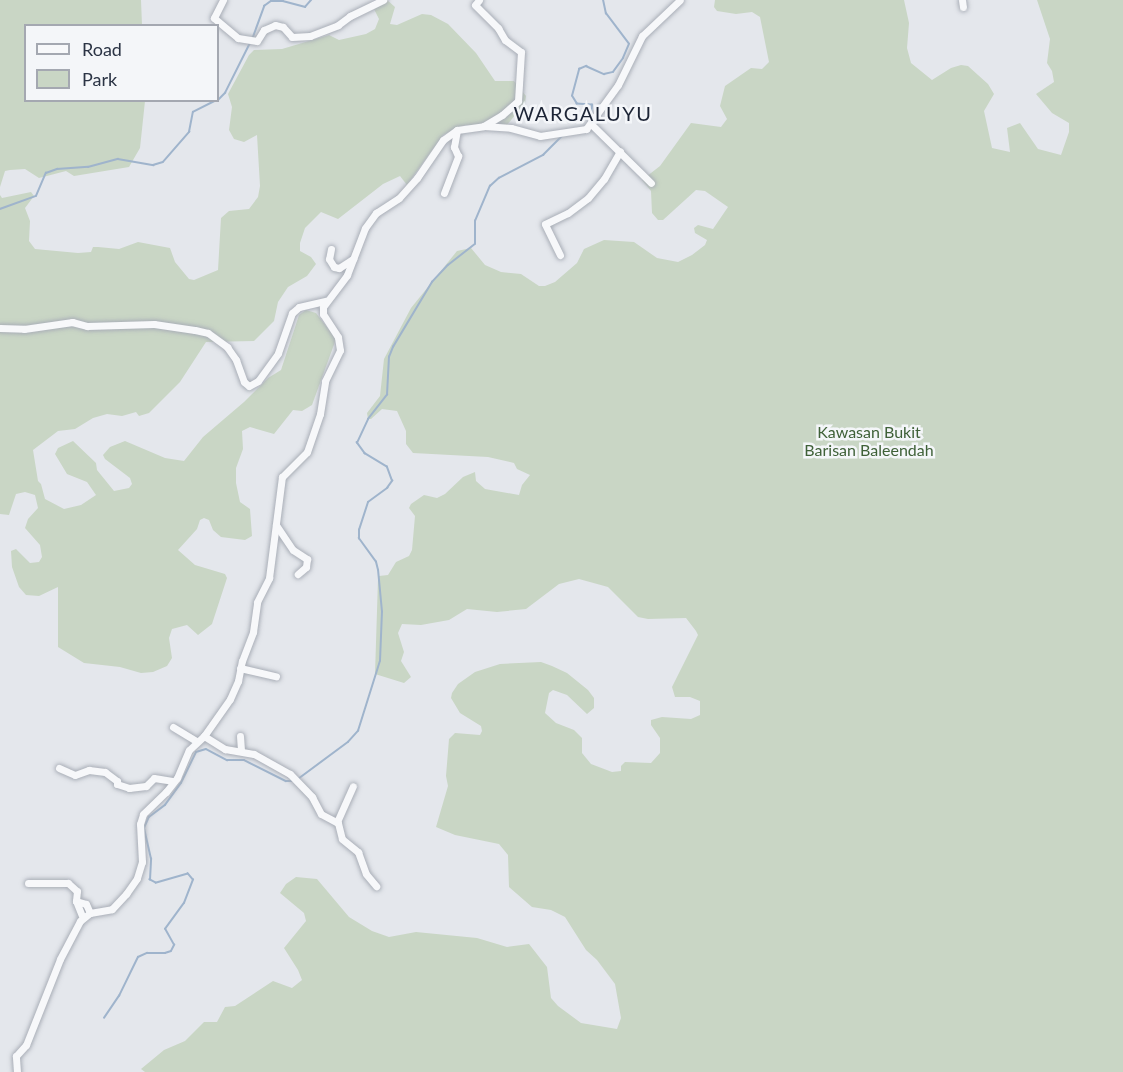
<!DOCTYPE html>
<html>
<head>
<meta charset="utf-8">
<style>
  body { margin:0 }
  #map { position:relative; width:1123px; height:1072px; overflow:hidden; background:#e4e7ec; font-family:Lato,sans-serif }
  div>[style] { position:absolute }
  .green>* { inset:0; background:#c9d6c5 }
  .stream>* { height:1.5px; margin:-0.75px; padding:0 0.75px; transform-origin:0.75px; border-radius:0.75px; background:#9fb4cc }
  .roads { filter:drop-shadow(0 0 2px #a9aeb7) drop-shadow(0 0 2px #a9aeb7) }
  .minor>* { height:7px; margin:-3.5px; padding:0 3.5px; transform-origin:3.5px; border-radius:3.5px; background:#f7f8fa }
  span { translate:-50% -50%; white-space:nowrap; text-align:center; line-height:1.15; -webkit-text-stroke:5px #f4f6f9; paint-order:stroke }
  .park-label { font-size:16px; color:#3f6138 }
  .quarter-label { font-size:20px; color:#1d2536; letter-spacing:1.5px }
  .legend { position:absolute; left:24px; top:24px; width:195px; height:78px; box-sizing:border-box; background:#f4f6f9; border:2px solid #a4a8b1; margin:0; padding:8px 10px; list-style:none; font-size:18px; color:#2b3445 }
  .legend li { display:flex; align-items:center; gap:12px; height:30px }
  .legend b { width:30px; border:2px solid #a4a8b1 }
</style>
</head>
<body>
<div id="map">
  <div class="green">
    <div style="clip-path:polygon(0 0,141px 0,142px 25px,26px 26px,26px 100px,145px 101px,140px 148px,129px 167px,74px 176px,66px 171px,39px 178px,25px 169px,10px 170px,5px 171px,0 187px)"></div>
    <div style="clip-path:polygon(380px 0,387px 0,395px 7px,390px 24px,397px 25px,422px 14px,431px 15px,448px 24px,476px 53px,495px 81px,514px 81px,526px 96px,525px 103px,507px 125px,465px 125px,443px 135px,407px 185px,400px 176px,383px 184px,338px 219px,321px 212px,305px 228px,300px 243px,300px 251px,311px 257px,316px 264px,307px 276px,288px 287px,278px 302px,274px 321px,254px 341px,206px 342px,180px 382px,149px 413px,139px 416px,136px 412px,122px 416px,107px 414px,93px 418px,75px 429px,58px 431px,33px 450px,38px 481px,41px 484px,45px 499px,64px 509px,81px 505px,96px 495px,87px 482px,67px 474px,55px 454px,58px 448px,73px 441px,96px 463px,97px 470px,114px 491px,129px 488px,132px 484px,130px 478px,105px 459px,103px 455px,110px 447px,125px 441px,165px 458px,184px 461px,203px 437px,244px 402px,268px 378px,281px 370px,299px 315px,306px 310px,316px 313px,336px 339px,312px 405px,302px 411px,293px 410px,274px 434px,250px 427px,242px 431px,243px 449px,236px 468px,236px 483px,240px 502px,250px 509px,252px 536px,245px 540px,221px 537px,213px 530px,209px 520px,204px 518px,200px 520px,197px 529px,178px 550px,195px 565px,225px 574px,227px 578px,212px 624px,198px 635px,187px 625px,172px 629px,169px 638px,172px 658px,167px 666px,153px 672px,141px 673px,120px 667px,84px 663px,58px 647px,58px 587px,39px 596px,26px 595px,19px 587px,12px 567px,11px 551px,16px 549px,30px 563px,39px 562px,42px 557px,40px 545px,25px 528px,28px 519px,38px 508px,35px 495px,25px 492px,16px 494px,9px 515px,0 514px,0 195px,2px 198px,31px 192px,34px 196px,25px 208px,30px 221px,29px 241px,35px 249px,78px 253px,91px 252px,93px 247px,98px 247px,119px 249px,138px 242px,170px 248px,175px 262px,189px 279px,194px 280px,218px 270px,221px 218px,229px 211px,249px 209px,258px 197px,260px 186px,257px 135px,244px 142px,234px 139px,229px 130px,232px 107px,228px 94px,249px 55px,254px 50px,282px 49px,329px 35px,339px 40px,366px 34px,375px 29px,379px 19px,374px 9px)"></div>
    <div style="clip-path:polygon(715px 0,904px 0,909px 23px,907px 48px,911px 63px,932px 80px,951px 68px,961px 65px,968px 66px,988px 84px,994px 94px,984px 111px,992px 148px,1010px 152px,1007px 128px,1020px 123px,1038px 149px,1061px 155px,1069px 132px,1069px 123px,1052px 113px,1036px 94px,1054px 82px,1052px 71px,1047px 63px,1050px 39px,1037px 0,1123px 0,1123px 1072px,145px 1072px,141px 1069px,164px 1050px,185px 1041px,204px 1022px,217px 1022px,225px 1007px,235px 1006px,273px 981px,292px 988px,302px 980px,298px 970px,284px 948px,306px 921px,304px 913px,280px 893px,286px 884px,296px 877px,317px 879px,349px 917px,372px 931px,389px 937px,416px 932px,477px 938px,507px 947px,529px 944px,547px 967px,551px 998px,558px 1006px,581px 1023px,617px 1029px,621px 1018px,615px 984px,597px 960px,586px 950px,565px 917px,551px 910px,532px 907px,509px 887px,508px 855px,499px 844px,455px 835px,436px 827px,448px 786px,446px 776px,449px 739px,455px 733px,480px 735px,482px 731px,481px 726px,460px 713px,451px 698px,452px 693px,458px 684px,475px 672px,500px 664px,541px 662px,552px 666px,567px 673px,588px 690px,594px 698px,594px 708px,587px 714px,567px 695px,553px 690px,549px 693px,545px 713px,556px 723px,574px 730px,582px 738px,582px 753px,591px 764px,612px 772px,621px 771px,621px 766px,625px 762px,651px 763px,660px 753px,660px 738px,651px 725px,651px 720px,662px 717px,691px 719px,700px 715px,700px 701px,690px 697px,675px 697px,672px 687px,698px 635px,696px 631px,686px 618px,648px 619px,638px 617px,608px 587px,579px 579px,559px 584px,526px 609px,497px 612px,467px 609px,449px 620px,421px 625px,402px 624px,398px 633px,404px 652px,401px 661px,411px 677px,404px 683px,375px 674px,378px 579px,379px 576px,388px 575px,396px 562px,409px 556px,412px 550px,415px 516px,409px 508px,411px 504px,424px 495px,437px 498px,445px 494px,463px 477px,475px 472px,476px 481px,485px 489px,519px 495px,522px 485px,530px 475px,517px 469px,514px 463px,488px 457px,413px 453px,406px 444px,406px 431px,397px 411px,382px 409px,371px 419px,368px 419px,367px 413px,380px 396px,384px 359px,411px 308px,457px 251px,471px 248px,485px 265px,501px 272px,521px 274px,539px 286px,545px 286px,555px 282px,577px 263px,584px 249px,604px 240px,634px 242px,657px 258px,678px 262px,692px 255px,705px 245px,707px 240px,695px 233px,694px 228px,698px 225px,713px 229px,728px 207px,705px 191px,696px 190px,663px 220px,658px 220px,652px 213px,651px 191px,642px 180px,660px 166px,691px 123px,721px 127px,727px 119px,720px 106px,725px 86px,751px 68px,762px 69px,769px 62px,760px 17px,752px 12px,736px 14px,717px 11px,714px 7px)"></div>
  </div>
  <div class="stream">
    <div style="left:253px;top:37px;width:33px;rotate:-70deg"></div>
    <div style="left:264px;top:6px;width:9px;rotate:-36deg"></div>
    <div style="left:271px;top:1px;width:12px"></div>
    <div style="left:283px;top:1px;width:23px;rotate:15deg"></div>
    <div style="left:305px;top:7px;width:9px;rotate:-49deg"></div>
    <div style="left:218px;top:100px;width:10px;rotate:-45deg"></div>
    <div style="left:225px;top:93px;width:58px;rotate:-63.4deg"></div>
    <div style="left:591px;top:117px;width:12px;rotate:-85deg"></div>
    <div style="left:592px;top:105px;width:15px;rotate:-176deg"></div>
    <div style="left:577px;top:104px;width:9px;rotate:-122deg"></div>
    <div style="left:572px;top:96px;width:28px;rotate:-75deg"></div>
    <div style="left:579px;top:69px;width:8px;rotate:-23deg"></div>
    <div style="left:586px;top:66px;width:20px;rotate:24deg"></div>
    <div style="left:604px;top:74px;width:9px;rotate:-13deg"></div>
    <div style="left:613px;top:72px;width:17px;rotate:-54deg"></div>
    <div style="left:623px;top:58px;width:15px;rotate:-67deg"></div>
    <div style="left:629px;top:44px;width:38px;rotate:-127deg"></div>
    <div style="left:606px;top:14px;width:14px;rotate:-102deg"></div>
    <div style="left:0;top:209px;width:38px;rotate:-20deg"></div>
    <div style="left:36px;top:196px;width:25px;rotate:-67deg"></div>
    <div style="left:46px;top:173px;width:12px;rotate:-20deg"></div>
    <div style="left:57px;top:169px;width:31px;rotate:-4deg"></div>
    <div style="left:88px;top:167px;width:31px;rotate:-15deg"></div>
    <div style="left:118px;top:159px;width:36px;rotate:10deg"></div>
    <div style="left:153px;top:165px;width:10px;rotate:-17deg"></div>
    <div style="left:163px;top:162px;width:40px;rotate:-49deg"></div>
    <div style="left:189px;top:132px;width:20px;rotate:-79deg"></div>
    <div style="left:193px;top:112px;width:27px;rotate:-27deg"></div>
    <div style="left:298px;top:779px;width:62px;rotate:-36.5deg"></div>
    <div style="left:348px;top:742px;width:15px;rotate:-48deg"></div>
    <div style="left:358px;top:731px;width:73px;rotate:-72.6deg"></div>
    <div style="left:380px;top:661px;width:49px;rotate:-87.7deg"></div>
    <div style="left:382px;top:612px;width:42px;rotate:-95.4deg"></div>
    <div style="left:378px;top:570px;width:8px;rotate:-104deg"></div>
    <div style="left:376px;top:562px;width:29px;rotate:-126deg"></div>
    <div style="left:359px;top:539px;width:9px;rotate:-90deg"></div>
    <div style="left:359px;top:530px;width:29px;rotate:-72deg"></div>
    <div style="left:368px;top:502px;width:24px;rotate:-36deg"></div>
    <div style="left:387px;top:488px;width:9px;rotate:-54deg"></div>
    <div style="left:392px;top:481px;width:15px;rotate:-110deg"></div>
    <div style="left:387px;top:467px;width:26px;rotate:-149deg"></div>
    <div style="left:365px;top:454px;width:14px;rotate:-126deg"></div>
    <div style="left:357px;top:443px;width:26px;rotate:-65deg"></div>
    <div style="left:368px;top:419px;width:31px;rotate:-52deg"></div>
    <div style="left:387px;top:395px;width:38px;rotate:-87deg"></div>
    <div style="left:389px;top:357px;width:11px;rotate:-68deg"></div>
    <div style="left:393px;top:347px;width:76px;rotate:-59deg"></div>
    <div style="left:432px;top:282px;width:23px;rotate:-47deg"></div>
    <div style="left:448px;top:265px;width:34px;rotate:-38deg"></div>
    <div style="left:475px;top:244px;width:23px;rotate:-90deg"></div>
    <div style="left:475px;top:221px;width:38px;rotate:-67deg"></div>
    <div style="left:490px;top:186px;width:12px;rotate:-42deg"></div>
    <div style="left:499px;top:178px;width:50px;rotate:-27.6deg"></div>
    <div style="left:543px;top:155px;width:28px;rotate:-45deg"></div>
    <div style="left:104px;top:1018px;width:27px;rotate:-56deg"></div>
    <div style="left:119px;top:996px;width:43px;rotate:-64deg"></div>
    <div style="left:138px;top:957px;width:10px;rotate:-24deg"></div>
    <div style="left:147px;top:953px;width:18px"></div>
    <div style="left:165px;top:953px;width:6px;rotate:-18deg"></div>
    <div style="left:171px;top:951px;width:7px;rotate:-63deg"></div>
    <div style="left:174px;top:945px;width:18px;rotate:-119deg"></div>
    <div style="left:165px;top:929px;width:32px;rotate:-54deg"></div>
    <div style="left:184px;top:903px;width:25px;rotate:-69deg"></div>
    <div style="left:193px;top:880px;width:8px;rotate:-130deg"></div>
    <div style="left:188px;top:874px;width:33px;rotate:164deg"></div>
    <div style="left:156px;top:883px;width:7px;rotate:-153deg"></div>
    <div style="left:150px;top:880px;width:21px;rotate:-87deg"></div>
    <div style="left:151px;top:859px;width:32px;rotate:-103deg"></div>
    <div style="left:144px;top:828px;width:12px;rotate:-66deg"></div>
    <div style="left:149px;top:817px;width:20px;rotate:-37deg"></div>
    <div style="left:165px;top:805px;width:27px;rotate:-54deg"></div>
    <div style="left:181px;top:783px;width:34px;rotate:-64deg"></div>
    <div style="left:196px;top:752px;width:10px;rotate:-17deg"></div>
    <div style="left:206px;top:749px;width:24px;rotate:28deg"></div>
    <div style="left:227px;top:760px;width:17px"></div>
    <div style="left:244px;top:760px;width:47px;rotate:26.6deg"></div>
    <div style="left:286px;top:781px;width:8px"></div>
  </div>
  <div class="roads">
    <div class="minor">
      <div style="left:223px;top:0;width:20px;rotate:117deg"></div>
      <div style="left:214px;top:18px;width:31px;rotate:40deg"></div>
      <div style="left:238px;top:38px;width:19px;rotate:9deg"></div>
      <div style="left:257px;top:41px;width:13px;rotate:-58deg"></div>
      <div style="left:264px;top:30px;width:12px;rotate:-24deg"></div>
      <div style="left:275px;top:25px;width:8px;rotate:14deg"></div>
      <div style="left:283px;top:27px;width:13px;rotate:48deg"></div>
      <div style="left:292px;top:37px;width:18px;rotate:-3deg"></div>
      <div style="left:310px;top:36px;width:30px;rotate:-21deg"></div>
      <div style="left:338px;top:25px;width:15px;rotate:-37deg"></div>
      <div style="left:350px;top:16px;width:37px;rotate:-26deg"></div>
      <div style="left:479px;top:0;width:6px;rotate:129deg"></div>
      <div style="left:475px;top:5px;width:33px;rotate:45deg"></div>
      <div style="left:498px;top:28px;width:14px;rotate:60deg"></div>
      <div style="left:505px;top:40px;width:20px;rotate:37deg"></div>
      <div style="left:521px;top:52px;width:49px;rotate:93.5deg"></div>
      <div style="left:518px;top:101px;width:21px;rotate:139deg"></div>
      <div style="left:502px;top:115px;width:21px;rotate:149deg"></div>
      <div style="left:962px;top:0;width:7px;rotate:82deg"></div>
      <div style="left:591px;top:124px;width:84px;rotate:44.5deg"></div>
      <div style="left:444px;top:193px;width:40px;rotate:-69deg"></div>
      <div style="left:458px;top:156px;width:10px;rotate:-114deg"></div>
      <div style="left:454px;top:147px;width:17px;rotate:-80deg"></div>
      <div style="left:331px;top:249px;width:10px;rotate:101deg"></div>
      <div style="left:329px;top:259px;width:9px;rotate:58deg"></div>
      <div style="left:334px;top:267px;width:5px;rotate:11deg"></div>
      <div style="left:339px;top:268px;width:17px;rotate:-33deg"></div>
      <div style="left:560px;top:255px;width:34px;rotate:-116deg"></div>
      <div style="left:545px;top:224px;width:25px;rotate:-26deg"></div>
      <div style="left:568px;top:213px;width:25px;rotate:-37deg"></div>
      <div style="left:588px;top:198px;width:25px;rotate:-50deg"></div>
      <div style="left:604px;top:179px;width:32px;rotate:-60deg"></div>
      <div style="left:0;top:328px;width:24px;rotate:2deg"></div>
      <div style="left:24px;top:329px;width:49px;rotate:-8.3deg"></div>
      <div style="left:72px;top:322px;width:16px;rotate:15deg"></div>
      <div style="left:87px;top:326px;width:67px;rotate:-1.7deg"></div>
      <div style="left:154px;top:324px;width:41px;rotate:8.3deg"></div>
      <div style="left:195px;top:330px;width:13px;rotate:13deg"></div>
      <div style="left:208px;top:333px;width:24px;rotate:36deg"></div>
      <div style="left:227px;top:347px;width:16px;rotate:55deg"></div>
      <div style="left:236px;top:360px;width:23px;rotate:70deg"></div>
      <div style="left:244px;top:382px;width:6px;rotate:39deg"></div>
      <div style="left:249px;top:386px;width:10px;rotate:-29deg"></div>
      <div style="left:258px;top:381px;width:34px;rotate:-54deg"></div>
      <div style="left:278px;top:353px;width:42px;rotate:-70.7deg"></div>
      <div style="left:292px;top:313px;width:9px;rotate:-41deg"></div>
      <div style="left:299px;top:307px;width:28px;rotate:-13deg"></div>
      <div style="left:276px;top:525px;width:30px;rotate:56deg"></div>
      <div style="left:293px;top:550px;width:17px;rotate:33deg"></div>
      <div style="left:307px;top:559px;width:8px;rotate:97deg"></div>
      <div style="left:306px;top:567px;width:11px;rotate:139deg"></div>
      <div style="left:240px;top:668px;width:37px;rotate:13deg"></div>
      <div style="left:173px;top:727px;width:27px;rotate:31deg"></div>
      <div style="left:204px;top:736px;width:45px;rotate:-54.9deg"></div>
      <div style="left:230px;top:699px;width:20px;rotate:-66deg"></div>
      <div style="left:238px;top:681px;width:20px;rotate:-79deg"></div>
      <div style="left:242px;top:661px;width:31px;rotate:-69deg"></div>
      <div style="left:253px;top:632px;width:30px;rotate:-82deg"></div>
      <div style="left:257px;top:602px;width:27px;rotate:-63deg"></div>
      <div style="left:269px;top:578px;width:102px;rotate:-82.7deg"></div>
      <div style="left:282px;top:477px;width:35px;rotate:-45deg"></div>
      <div style="left:307px;top:452px;width:40px;rotate:-71.1deg"></div>
      <div style="left:320px;top:414px;width:33px;rotate:-81deg"></div>
      <div style="left:325px;top:381px;width:34px;rotate:-64deg"></div>
      <div style="left:340px;top:350px;width:13px;rotate:-99deg"></div>
      <div style="left:338px;top:337px;width:27px;rotate:-123deg"></div>
      <div style="left:323px;top:314px;width:7px;rotate:-90deg"></div>
      <div style="left:323px;top:307px;width:40px;rotate:-53deg"></div>
      <div style="left:347px;top:275px;width:50px;rotate:-69deg"></div>
      <div style="left:365px;top:228px;width:19px;rotate:-54deg"></div>
      <div style="left:376px;top:213px;width:27px;rotate:-33deg"></div>
      <div style="left:399px;top:198px;width:27px;rotate:-48deg"></div>
      <div style="left:417px;top:178px;width:46px;rotate:-55.6deg"></div>
      <div style="left:443px;top:140px;width:17px;rotate:-36deg"></div>
      <div style="left:457px;top:130px;width:27px;rotate:-8deg"></div>
      <div style="left:484px;top:126px;width:27px;rotate:4deg"></div>
      <div style="left:511px;top:128px;width:30px;rotate:15deg"></div>
      <div style="left:540px;top:136px;width:47px;rotate:-8.7deg"></div>
      <div style="left:586px;top:129px;width:54px;rotate:-54deg"></div>
      <div style="left:618px;top:85px;width:55px;rotate:-63.9deg"></div>
      <div style="left:642px;top:36px;width:52px;rotate:-43.5deg"></div>
      <div style="left:240px;top:736px;width:15px;rotate:86deg"></div>
      <div style="left:59px;top:768px;width:17px;rotate:24deg"></div>
      <div style="left:75px;top:775px;width:15px;rotate:-20deg"></div>
      <div style="left:89px;top:770px;width:16px;rotate:7deg"></div>
      <div style="left:105px;top:772px;width:15px;rotate:37deg"></div>
      <div style="left:117px;top:781px;width:3px;rotate:90deg"></div>
      <div style="left:117px;top:784px;width:13px;rotate:18deg"></div>
      <div style="left:129px;top:788px;width:17px;rotate:-7deg"></div>
      <div style="left:146px;top:786px;width:11px;rotate:-45deg"></div>
      <div style="left:154px;top:778px;width:20px;rotate:9deg"></div>
      <div style="left:337px;top:822px;width:39px;rotate:-66deg"></div>
      <div style="left:28px;top:883px;width:40px"></div>
      <div style="left:68px;top:883px;width:12px;rotate:42deg"></div>
      <div style="left:77px;top:891px;width:10px;rotate:96deg"></div>
      <div style="left:76px;top:901px;width:10px;rotate:17deg"></div>
      <div style="left:86px;top:904px;width:10px;rotate:66deg"></div>
      <div style="left:76px;top:901px;width:18px;rotate:68deg"></div>
      <div style="left:17px;top:1072px;width:16px;rotate:-94deg"></div>
      <div style="left:16px;top:1056px;width:15px;rotate:-48deg"></div>
      <div style="left:26px;top:1045px;width:92px;rotate:-68.4deg"></div>
      <div style="left:60px;top:959px;width:43px;rotate:-62.2deg"></div>
      <div style="left:80px;top:921px;width:13px;rotate:-39deg"></div>
      <div style="left:90px;top:913px;width:22px;rotate:-10deg"></div>
      <div style="left:112px;top:909px;width:21px;rotate:-47deg"></div>
      <div style="left:126px;top:894px;width:19px;rotate:-55deg"></div>
      <div style="left:137px;top:878px;width:17px;rotate:-73deg"></div>
      <div style="left:142px;top:862px;width:38px;rotate:-93deg"></div>
      <div style="left:140px;top:824px;width:10px;rotate:-73deg"></div>
      <div style="left:143px;top:814px;width:32px;rotate:-44deg"></div>
      <div style="left:166px;top:792px;width:18px;rotate:-52deg"></div>
      <div style="left:177px;top:778px;width:30px;rotate:-67deg"></div>
      <div style="left:189px;top:750px;width:21px;rotate:-43deg"></div>
      <div style="left:204px;top:736px;width:25px;rotate:32deg"></div>
      <div style="left:225px;top:749px;width:29px;rotate:10deg"></div>
      <div style="left:254px;top:754px;width:41px;rotate:29.1deg"></div>
      <div style="left:290px;top:774px;width:32px;rotate:46deg"></div>
      <div style="left:312px;top:797px;width:19px;rotate:62deg"></div>
      <div style="left:321px;top:814px;width:19px;rotate:28deg"></div>
      <div style="left:338px;top:823px;width:16px;rotate:76deg"></div>
      <div style="left:342px;top:839px;width:21px;rotate:39deg"></div>
      <div style="left:358px;top:852px;width:23px;rotate:70deg"></div>
      <div style="left:366px;top:874px;width:16px;rotate:50deg"></div>
    </div>
  </div>
  <div class="park-label">
    <span style="left:869px;top:441px">Kawasan Bukit<br>Barisan Baleendah</span>
  </div>
  <div class="quarter-label">
    <span style="left:583px;top:113px">WARGALUYU</span>
  </div>
  <ul class="legend">
  <li><b style="height:8px;background:#f7f8fa"></b>Road</li>
  <li><b style="height:16px;background:#c9d6c5"></b>Park</li>
  </ul>
</div>
</body>
</html>
